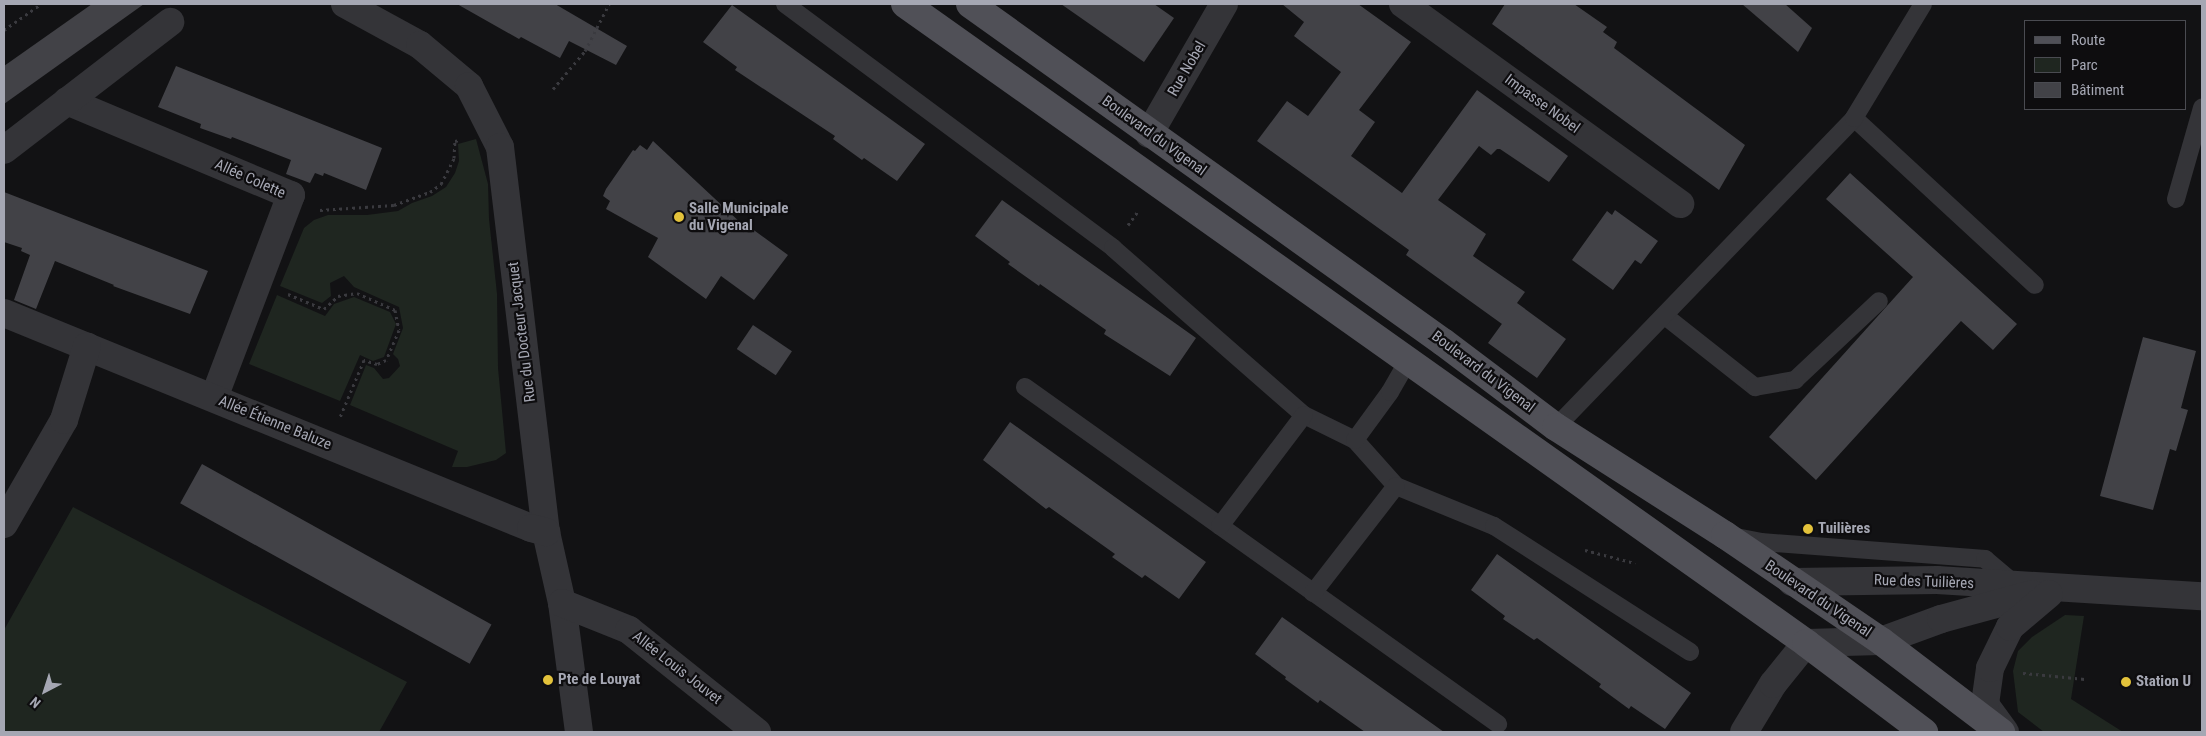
<!DOCTYPE html>
<html>
<head>
<meta charset="utf-8">
<style>
  body { margin:0 }
  #map { position:relative; width:2206px; height:736px; overflow:hidden; background:#121214; font-family:"Roboto Condensed",sans-serif }
  div>[style] { position:absolute }
  .green>* { inset:0; background:#1f2620 }
  .building>* { inset:0; background:#424247; transform-origin:0 0 }
  .path>* { height:3px; margin-top:-1.5px; transform-origin:0; background:repeating-linear-gradient(90deg,#3a3a3f 0 2.5px,transparent 0 6.5px) }
  .lane>* { height:18px; margin:-9px; padding:0 9px; transform-origin:9px; border-radius:9px; background:#343438 }
  .street>* { height:28px; margin:-14px; padding:0 14px; transform-origin:14px; border-radius:14px; background:#343438 }
  .primary>* { height:28px; margin:-14px; padding:0 14px; transform-origin:14px; border-radius:14px; background:#505057 }
  .dots>* { width:14px; height:14px; translate:-50% -50%; box-sizing:border-box; border:2px solid #0e0d0f; border-radius:50% }
  span { translate:-50% -50%; white-space:nowrap; text-align:center; line-height:1.15; -webkit-text-stroke:4.5px #0e0d0f; paint-order:stroke }
  .street-label { font-size:15px; color:#a5a7b3 }
  .poi-label { font-size:15px; color:#a5a7b3; font-weight:700 }
  .left { translate:0 -50%; text-align:left }
  .frame { position:absolute; inset:0; border:5px solid #a5a7b3; pointer-events:none }
  .legend { position:absolute; left:2024px; top:20px; width:162px; height:90px; box-sizing:border-box; background:#0e0d0f; border:1px solid #4a4b51; margin:0; padding:6px 9px; list-style:none; font-size:15px; color:#a5a7b3 }
  .legend li { display:flex; align-items:center; gap:10px; height:25px }
  .legend b { width:25px; border:1px solid #4a4b51 }
  .north { position:absolute; left:20px; top:666px; width:50px; height:50px; -webkit-text-stroke:4px #0e0d0f; paint-order:stroke; rotate:220deg; font-size:14px; font-weight:700; line-height:20px; text-align:center; color:#a5a7b3 }
  .north::after { content:''; display:block; margin:auto; width:18px; height:22px; background:#a5a7b3; clip-path:polygon(50% 0,100% 100%,50% 72%,0 100%) }
</style>
</head>
<body>
<div id="map">
  <div class="green">
    <div style="clip-path:polygon(476px 139px,488px 184px,489px 219px,497px 294px,498px 368px,506px 453px,496px 460px,467px 467px,452px 467px,458px 451px,350px 405px,366px 365px,374px 368px,383px 379px,389px 378px,400px 366px,398px 359px,393px 354px,403px 328px,399px 307px,354px 287px,344px 276px,330px 283px,331px 296px,322px 303px,280px 286px,304px 228px,314px 220px,328px 215px,367px 215px,398px 211px,412px 203px,432px 196px,446px 187px,455px 173px,459px 161px,458px 144px)"></div>
    <div style="clip-path:polygon(277px 295px,325px 316px,334px 304px,354px 297px,390px 312px,396px 324px,384px 357px,373px 361px,360px 355px,340px 401px,249px 364px)"></div>
    <div style="clip-path:polygon(73px 507px,407px 682px,379px 732px,4px 732px,4px 630px)"></div>
    <div style="clip-path:polygon(2065px 615px,2084px 616px,2071px 699px,2123px 732px,2044px 732px,2018px 712px,2013px 671px,2018px 651px,2032px 637px)"></div>
  </div>
  <div class="building">
    <div style="clip-path:polygon(92px 4px,144px 4px,4px 104px,4px 66px)"></div>
    <div style="clip-path:polygon(457px 4px,555px 4px,627px 46px,616px 65px,569px 41px,560px 58px,521px 37px,519px 39px)"></div>
    <div style="clip-path:polygon(1061px 4px,1154px 4px,1174px 18px,1144px 62px)"></div>
    <div style="clip-path:polygon(1282px 4px,1358px 4px,1411px 42px,1359px 110px,1375px 122px,1351px 156px,1402px 193px,1477px 90px,1568px 156px,1549px 182px,1500px 149px,1497px 149px,1491px 155px,1479px 146px,1438px 200px,1486px 234px,1473px 256px,1525px 292px,1517px 303px,1566px 339px,1537px 378px,1488px 343px,1504px 321px,1502px 324px,1406px 255px,1409px 250px,1257px 141px,1287px 101px,1308px 116px,1341px 72px,1294px 36px,1304px 22px)"></div>
    <div style="clip-path:polygon(1505px 4px,1574px 4px,1607px 27px,1603px 32px,1617px 42px,1614px 48px,1745px 145px,1719px 190px,1492px 24px)"></div>
    <div style="clip-path:polygon(1742px 4px,1785px 4px,1812px 28px,1798px 52px)"></div>
    <div style="clip-path:polygon(732px 5px,925px 144px,897px 181px,864px 158px,862px 160px,833px 139px,835px 136px,735px 70px,737px 67px,703px 42px)"></div>
    <div style="clip-path:polygon(176px 66px,382px 148px,366px 190px,324px 173px,323px 176px,315px 173px,310px 183px,286px 174px,291px 160px,232px 137px,231px 139px,200px 128px,201px 124px,158px 107px)"></div>
    <div style="clip-path:polygon(653px 141px,743px 225px,744px 223px,788px 255px,754px 300px,721px 276px,706px 299px,648px 257px,658px 238px,606px 209px,610px 201px,603px 196px,606px 189px,633px 150px,635px 151px,640px 145px,647px 150px)"></div>
    <div style="clip-path:polygon(1850px 173px,2017px 324px,1993px 350px,1961px 321px,1816px 480px,1769px 437px,1913px 277px,1826px 199px)"></div>
    <div style="clip-path:polygon(4px 192px,208px 271px,190px 314px,113px 286px,114px 285px,55px 261px,36px 309px,14px 300px,30px 255px,21px 251px,22px 248px,4px 242px)"></div>
    <div style="clip-path:polygon(1002px 200px,1196px 338px,1170px 376px,1104px 334px,1106px 330px,1040px 284px,1039px 286px,1008px 264px,1010px 262px,975px 236px)"></div>
    <div style="clip-path:polygon(1615px 210px,1658px 241px,1641px 264px,1635px 260px,1613px 290px,1572px 260px,1607px 211px,1612px 215px)"></div>
    <div style="left:753px;top:325px;width:47px;height:29px;rotate:34deg"></div>
    <div style="clip-path:polygon(2143px 337px,2196px 351px,2181px 408px,2188px 410px,2176px 451px,2170px 449px,2153px 510px,2100px 496px)"></div>
    <div style="clip-path:polygon(1010px 422px,1206px 562px,1179px 599px,1145px 575px,1142px 578px,1112px 557px,1115px 554px,1049px 507px,1046px 509px,983px 460px)"></div>
    <div style="left:202px;top:464px;width:331px;height:45px;rotate:29deg"></div>
    <div style="clip-path:polygon(1497px 554px,1691px 693px,1665px 729px,1631px 706px,1629px 709px,1599px 687px,1601px 684px,1537px 638px,1534px 640px,1503px 619px,1505px 616px,1471px 590px)"></div>
    <div style="clip-path:polygon(1282px 617px,1444px 732px,1365px 732px,1320px 700px,1318px 703px,1285px 679px,1286px 677px,1255px 654px)"></div>
  </div>
  <div class="path">
    <div style="left:4px;top:30px;width:45px;rotate:-35.1deg"></div>
    <div style="left:553px;top:89px;width:50px;rotate:-49.9deg"></div>
    <div style="left:585px;top:51px;width:53px;rotate:-62.9deg"></div>
    <div style="left:320px;top:210px;width:74px;rotate:-3.9deg"></div>
    <div style="left:394px;top:205px;width:38px;rotate:-20deg"></div>
    <div style="left:430px;top:192px;width:14px;rotate:-36deg"></div>
    <div style="left:441px;top:184px;width:29px;rotate:-63deg"></div>
    <div style="left:454px;top:158px;width:17px;rotate:-87deg"></div>
    <div style="left:455px;top:141px;width:5px;rotate:-11deg"></div>
    <div style="left:1128px;top:225px;width:19px;rotate:-54deg"></div>
    <div style="left:288px;top:294px;width:39px;rotate:23deg"></div>
    <div style="left:324px;top:309px;width:19px;rotate:-43deg"></div>
    <div style="left:338px;top:296px;width:19px;rotate:-9deg"></div>
    <div style="left:357px;top:293px;width:42px;rotate:24.1deg"></div>
    <div style="left:395px;top:310px;width:20px;rotate:79deg"></div>
    <div style="left:399px;top:330px;width:33px;rotate:113deg"></div>
    <div style="left:386px;top:360px;width:10px;rotate:156deg"></div>
    <div style="left:377px;top:364px;width:14px;rotate:-163deg"></div>
    <div style="left:364px;top:360px;width:62px;rotate:112.8deg"></div>
    <div style="left:1585px;top:550px;width:52px;rotate:14.6deg"></div>
    <div style="left:2023px;top:673px;width:62px;rotate:5.5deg"></div>
  </div>
  <div class="lane">
    <div style="left:785px;top:4px;width:409px;rotate:36.6deg"></div>
    <div style="left:1113px;top:248px;width:254px;rotate:41.2deg"></div>
    <div style="left:1304px;top:415px;width:57px;rotate:26.1deg"></div>
    <div style="left:1355px;top:440px;width:62px;rotate:48.3deg"></div>
    <div style="left:1396px;top:486px;width:106px;rotate:22.2deg"></div>
    <div style="left:1494px;top:526px;width:233px;rotate:32.7deg"></div>
    <div style="left:1854px;top:118px;width:246px;rotate:42.7deg"></div>
    <div style="left:2176px;top:199px;width:95px;rotate:-74.1deg"></div>
    <div style="left:1665px;top:316px;width:115px;rotate:38.3deg"></div>
    <div style="left:1755px;top:387px;width:41px;rotate:-9.9deg"></div>
    <div style="left:1795px;top:380px;width:115px;rotate:-43.2deg"></div>
    <div style="left:1025px;top:387px;width:581px;rotate:35.47deg"></div>
    <div style="left:1556px;top:427px;width:429px;rotate:-46deg"></div>
    <div style="left:1854px;top:118px;width:133px;rotate:-58.8deg"></div>
    <div style="left:1355px;top:440px;width:59px;rotate:-53.9deg"></div>
    <div style="left:1390px;top:392px;width:36px;rotate:-60deg"></div>
    <div style="left:1220px;top:526px;width:139px;rotate:-52.9deg"></div>
    <div style="left:1736px;top:537px;width:25px;rotate:11deg"></div>
    <div style="left:1761px;top:542px;width:225px;rotate:4.3deg"></div>
    <div style="left:1985px;top:559px;width:39px;rotate:40deg"></div>
    <div style="left:1313px;top:593px;width:135px;rotate:-52.2deg"></div>
  </div>
  <div class="street">
    <div style="left:345px;top:4px;width:85px;rotate:28.7deg"></div>
    <div style="left:420px;top:45px;width:64px;rotate:39.9deg"></div>
    <div style="left:469px;top:86px;width:68px;rotate:63.1deg"></div>
    <div style="left:500px;top:147px;width:388px;rotate:83.2deg"></div>
    <div style="left:546px;top:532px;width:73px;rotate:77.3deg"></div>
    <div style="left:562px;top:603px;width:130px;rotate:82.5deg"></div>
    <div style="left:1403px;top:4px;width:342px;rotate:35.8deg"></div>
    <div style="left:67px;top:101px;width:243px;rotate:22.8deg"></div>
    <div style="left:291px;top:195px;width:217px;rotate:110.8deg"></div>
    <div style="left:1149px;top:134px;width:150px;rotate:-60deg"></div>
    <div style="left:4px;top:150px;width:210px;rotate:-37.6deg"></div>
    <div style="left:4px;top:313px;width:569px;rotate:22.19deg"></div>
    <div style="left:531px;top:528px;width:16px;rotate:15deg"></div>
    <div style="left:4px;top:524px;width:120px;rotate:-60deg"></div>
    <div style="left:64px;top:420px;width:77px;rotate:-72.7deg"></div>
    <div style="left:1792px;top:582px;width:145px;rotate:-0.8deg"></div>
    <div style="left:1937px;top:580px;width:265px;rotate:3.5deg"></div>
    <div style="left:562px;top:603px;width:72px;rotate:21.9deg"></div>
    <div style="left:629px;top:630px;width:164px;rotate:38.6deg"></div>
    <div style="left:1744px;top:732px;width:56px;rotate:-58.9deg"></div>
    <div style="left:1773px;top:684px;width:53px;rotate:-51.2deg"></div>
    <div style="left:1806px;top:643px;width:75px;rotate:-1.5deg"></div>
    <div style="left:1881px;top:641px;width:64px;rotate:-20.1deg"></div>
    <div style="left:1941px;top:619px;width:95px;rotate:-15.2deg"></div>
    <div style="left:2005px;top:732px;width:34px;rotate:-126deg"></div>
    <div style="left:1985px;top:704px;width:36px;rotate:-82deg"></div>
    <div style="left:1990px;top:668px;width:46px;rotate:-64deg"></div>
    <div style="left:2010px;top:627px;width:51px;rotate:-40.2deg"></div>
  </div>
  <div class="primary">
    <div style="left:905px;top:4px;width:1105px;rotate:35.34deg"></div>
    <div style="left:1806px;top:643px;width:148px;rotate:37deg"></div>
    <div style="left:970px;top:4px;width:581px;rotate:35.55deg"></div>
    <div style="left:1443px;top:342px;width:141px;rotate:37deg"></div>
    <div style="left:1556px;top:427px;width:201px;rotate:32.6deg"></div>
    <div style="left:1725px;top:535px;width:189px;rotate:34.2deg"></div>
    <div style="left:1881px;top:641px;width:151px;rotate:37.2deg"></div>
  </div>
  <div class="dots">
    <div style="left:679px;top:217px;background:#e3c23b"></div>
    <div style="left:1808px;top:529px;background:#e3c23b"></div>
    <div style="left:548px;top:680px;background:#e3c23b"></div>
    <div style="left:2126px;top:682px;background:#e3c23b"></div>
  </div>
  <div class="street-label">
    <span style="left:1187px;top:69px;rotate:-60deg">Rue Nobel</span>
    <span style="left:1542px;top:104px;rotate:36deg">Impasse Nobel</span>
    <span style="left:1154px;top:136px;rotate:36deg">Boulevard du Vigenal</span>
    <span style="left:250px;top:179px;rotate:24deg">Allée Colette</span>
    <span style="left:522px;top:332px;rotate:-97deg">Rue du Docteur Jacquet</span>
    <span style="left:1483px;top:372px;rotate:37deg">Boulevard du Vigenal</span>
    <span style="left:275px;top:423px;rotate:22deg">Allée Étienne Baluze</span>
    <span style="left:1924px;top:582px;rotate:2deg">Rue des Tuilières</span>
    <span style="left:1818px;top:599px;rotate:34deg">Boulevard du Vigenal</span>
    <span style="left:677px;top:668px;rotate:38deg">Allée Louis Jouvet</span>
  </div>
  <div class="poi-label">
    <span class="left" style="left:689px;top:217px">Salle Municipale<br>du Vigenal</span>
    <span class="left" style="left:1818px;top:529px">Tuilières</span>
    <span class="left" style="left:558px;top:680px">Pte de Louyat</span>
    <span class="left" style="left:2136px;top:682px">Station U</span>
  </div>
  <div class="frame"></div>
  <ul class="legend">
  <li><b style="height:6px;background:#505057"></b>Route</li>
  <li><b style="height:14px;background:#1f2620"></b>Parc</li>
  <li><b style="height:14px;background:#424247"></b>Bâtiment</li>
  </ul>
  <div class="north">N</div>
</div>
</body>
</html>
